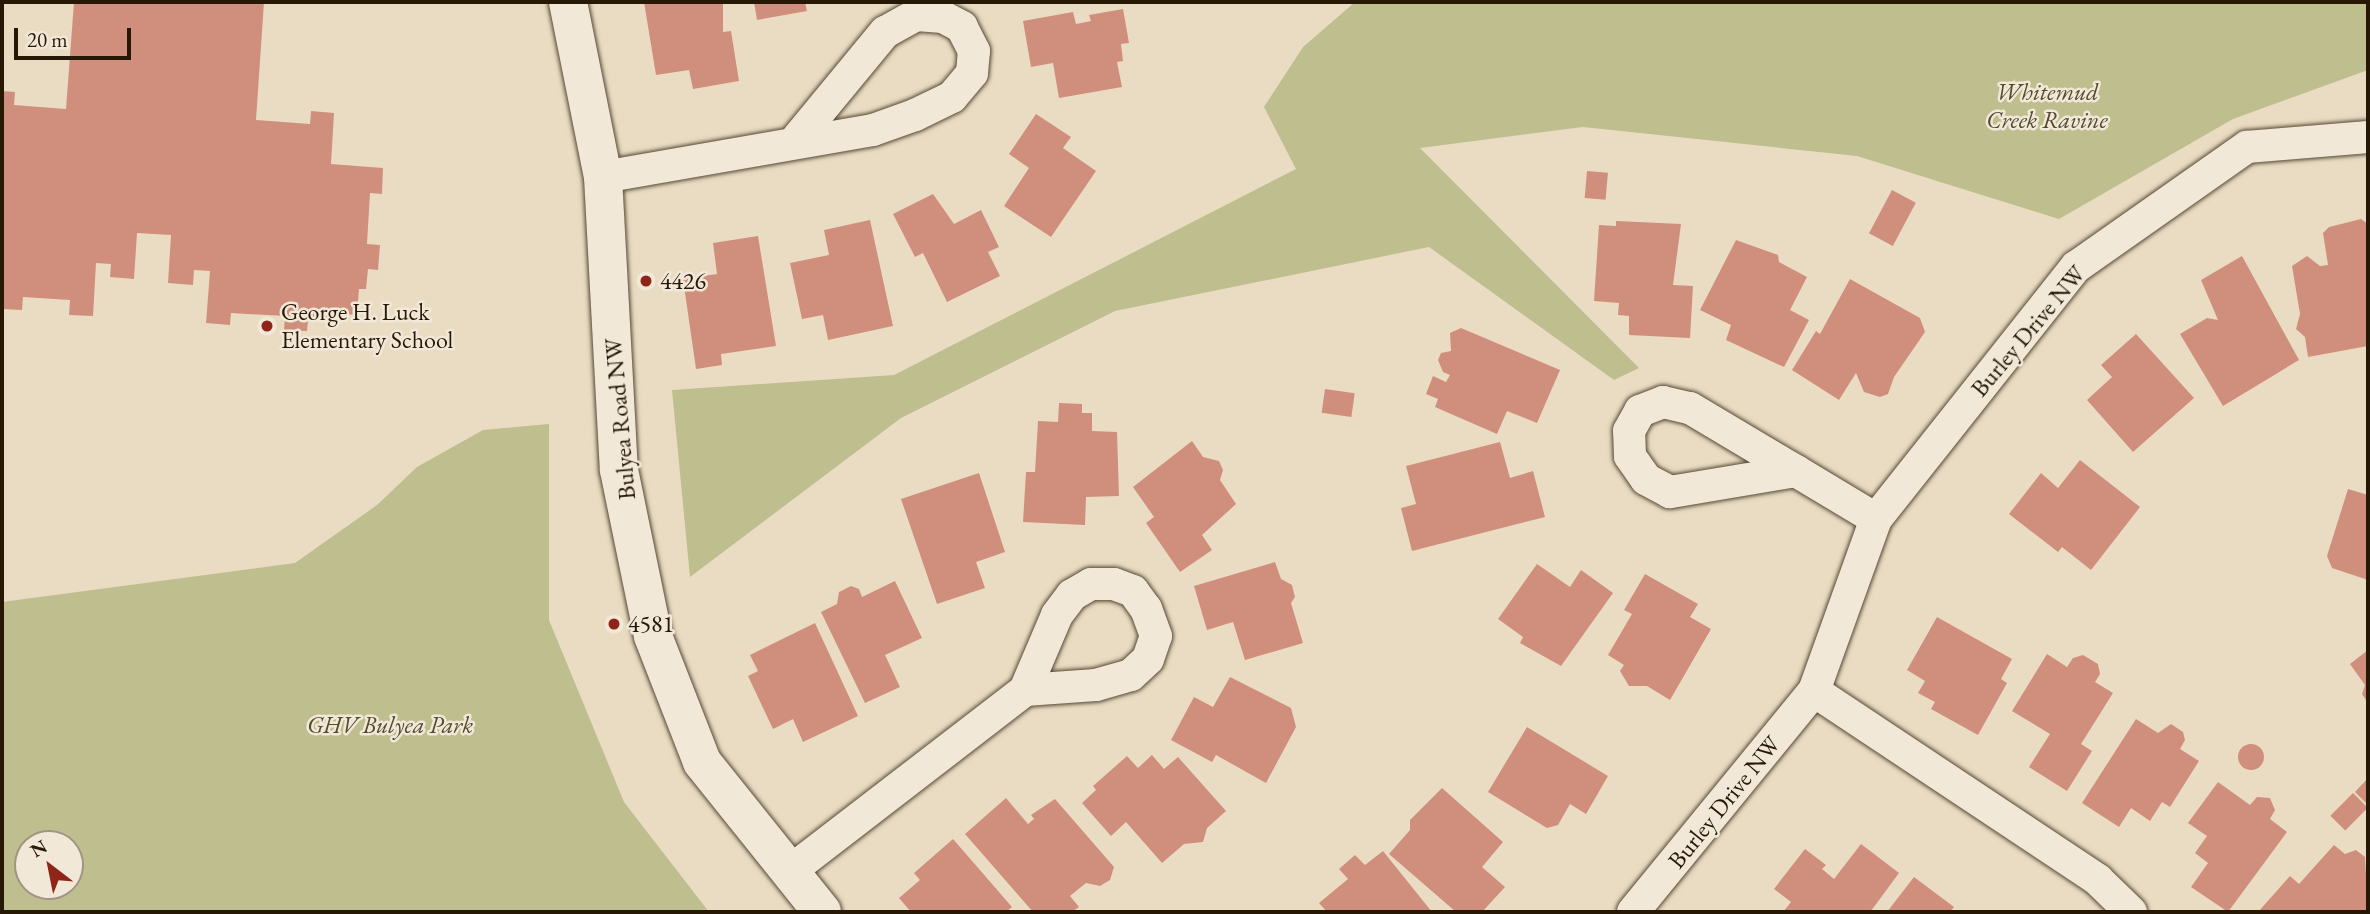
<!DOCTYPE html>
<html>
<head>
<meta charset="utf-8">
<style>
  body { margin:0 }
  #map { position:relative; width:2370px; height:914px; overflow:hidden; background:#eadcc3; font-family:"EB Garamond",serif }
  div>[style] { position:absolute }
  .green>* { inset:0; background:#bfbe8e }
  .building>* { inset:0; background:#d08f7c; transform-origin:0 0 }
  .round { border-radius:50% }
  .roads { filter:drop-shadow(0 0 2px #574934) drop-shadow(0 0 2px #574934) }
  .street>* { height:32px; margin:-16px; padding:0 16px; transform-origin:16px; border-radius:16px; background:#f1e8d8 }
  .secondary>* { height:38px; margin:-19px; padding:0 19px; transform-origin:19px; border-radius:19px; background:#f1e8d8 }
  .dots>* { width:19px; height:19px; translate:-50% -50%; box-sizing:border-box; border:4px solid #f1e8d8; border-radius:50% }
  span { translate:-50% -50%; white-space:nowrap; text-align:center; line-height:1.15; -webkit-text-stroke:5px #f1e8d8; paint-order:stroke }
  .park-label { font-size:24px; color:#544a2d; font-style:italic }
  .poi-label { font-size:24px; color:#261804 }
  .left { translate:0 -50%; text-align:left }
  .street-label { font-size:24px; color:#261804 }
  .frame { position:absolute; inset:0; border:4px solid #261804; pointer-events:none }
  .north { position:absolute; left:14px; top:830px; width:70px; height:70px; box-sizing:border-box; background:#f1e8d8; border:2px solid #a09583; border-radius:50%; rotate:328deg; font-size:19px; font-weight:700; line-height:28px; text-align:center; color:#261804 }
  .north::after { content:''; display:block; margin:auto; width:24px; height:32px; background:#8f2418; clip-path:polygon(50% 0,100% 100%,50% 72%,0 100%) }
  .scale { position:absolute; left:14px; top:28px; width:117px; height:32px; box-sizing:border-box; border:4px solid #261804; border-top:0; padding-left:9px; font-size:21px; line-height:24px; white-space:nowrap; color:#261804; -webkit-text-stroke:5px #f1e8d8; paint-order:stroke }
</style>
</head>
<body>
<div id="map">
  <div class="green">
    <div style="clip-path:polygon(1355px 2px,2368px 2px,2368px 70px,2233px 119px,2059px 219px,1857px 156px,1583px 127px,1420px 148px,1639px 368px,1614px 380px,1429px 247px,1115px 311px,901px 418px,690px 577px,672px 390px,894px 375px,1296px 169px,1264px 107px,1303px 47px)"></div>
    <div style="clip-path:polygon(evenodd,549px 424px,549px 620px,624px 802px,709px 912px,2px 912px,2px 602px,295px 563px,377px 505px,417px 467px,483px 430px,549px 424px,28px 844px,70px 844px,70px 886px,28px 886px,28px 844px)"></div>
  </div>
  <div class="building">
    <div style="clip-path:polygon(74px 2px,264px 2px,256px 120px,310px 124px,311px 111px,334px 113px,331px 164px,383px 168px,382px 194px,370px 193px,367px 244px,380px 245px,378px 270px,368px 269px,366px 289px,359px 289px,357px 315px,331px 313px,330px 321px,308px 320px,307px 331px,284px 330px,285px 316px,231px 313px,230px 325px,206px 323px,210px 271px,194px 270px,193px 285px,168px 283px,171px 235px,137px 233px,134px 279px,110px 277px,111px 264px,96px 263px,93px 316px,69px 315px,70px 300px,23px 297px,22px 310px,2px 309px,2px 91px,15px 92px,14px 105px,66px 109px)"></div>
    <div style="clip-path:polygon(644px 2px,723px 2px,723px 32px,731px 31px,739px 81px,693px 89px,689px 70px,656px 75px)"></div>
    <div style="clip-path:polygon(754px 2px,805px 2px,807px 11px,757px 20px)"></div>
    <div style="clip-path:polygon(1123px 9px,1129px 43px,1121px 44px,1123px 61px,1117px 62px,1122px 87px,1059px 98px,1053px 63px,1031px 67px,1023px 21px,1073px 12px,1076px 24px,1091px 21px,1089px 15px)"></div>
    <div style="clip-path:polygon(1036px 114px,1071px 137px,1063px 148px,1096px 171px,1051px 237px,1004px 206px,1029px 168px,1009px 154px)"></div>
    <div style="left:1587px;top:171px;width:21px;height:27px;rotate:5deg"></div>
    <div style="left:1892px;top:190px;width:27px;height:49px;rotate:28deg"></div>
    <div style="clip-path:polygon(933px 194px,954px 224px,981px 210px,999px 247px,988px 252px,1000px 276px,947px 302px,923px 253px,915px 257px,893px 214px)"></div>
    <div style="clip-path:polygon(2361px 219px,2368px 224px,2368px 346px,2308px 357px,2305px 337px,2296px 329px,2300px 314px,2292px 266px,2307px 256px,2320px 266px,2328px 265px,2323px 233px,2329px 227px)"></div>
    <div style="clip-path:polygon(870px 220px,893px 326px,828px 340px,823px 315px,802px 319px,790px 263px,829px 255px,824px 230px)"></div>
    <div style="clip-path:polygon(1616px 221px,1681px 224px,1673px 285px,1693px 286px,1690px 338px,1629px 335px,1629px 316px,1618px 315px,1619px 303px,1594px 301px,1599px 225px,1616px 226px)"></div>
    <div style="clip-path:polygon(758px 236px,776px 346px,721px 354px,722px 365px,696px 369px,683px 279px,717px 274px,713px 243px)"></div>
    <div style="clip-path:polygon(1736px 240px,1778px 255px,1779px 262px,1807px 277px,1790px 310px,1809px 320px,1784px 367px,1726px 340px,1731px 325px,1700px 310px)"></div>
    <div style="clip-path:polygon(2242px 256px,2299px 360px,2223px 406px,2180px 334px,2207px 318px,2218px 320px,2201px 280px)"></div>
    <div style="clip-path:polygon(1850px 279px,1920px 318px,1925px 332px,1894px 377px,1888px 394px,1880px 397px,1864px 392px,1856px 373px,1839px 400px,1792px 370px,1816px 331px,1820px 334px)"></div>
    <div style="clip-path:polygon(1461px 328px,1560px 370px,1537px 423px,1507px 411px,1497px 434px,1435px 407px,1438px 399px,1426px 394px,1433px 376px,1446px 382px,1450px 375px,1443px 372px,1438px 360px,1441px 353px,1451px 351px,1450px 333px)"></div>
    <div style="clip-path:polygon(2136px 334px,2194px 398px,2133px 452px,2087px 400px,2112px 377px,2101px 365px)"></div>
    <div style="left:1325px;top:389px;width:30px;height:24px;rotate:8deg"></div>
    <div style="clip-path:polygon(1059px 403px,1082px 404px,1082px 413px,1092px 413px,1092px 431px,1117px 432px,1119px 496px,1086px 497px,1085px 525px,1023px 522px,1026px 472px,1035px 472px,1038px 421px,1058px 422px)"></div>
    <div style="clip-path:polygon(1192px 441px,1203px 457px,1219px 461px,1223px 470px,1220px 480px,1236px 504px,1202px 535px,1212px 550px,1180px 572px,1146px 523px,1154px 517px,1133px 487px)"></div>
    <div style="clip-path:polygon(1500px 442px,1510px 478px,1533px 471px,1545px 517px,1412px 551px,1401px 508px,1416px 504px,1406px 466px)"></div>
    <div style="clip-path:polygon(2080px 460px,2140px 507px,2091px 570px,2062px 547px,2058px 552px,2009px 514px,2041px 473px,2058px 488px)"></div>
    <div style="clip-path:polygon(979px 473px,1005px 552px,976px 562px,985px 588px,937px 604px,901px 499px)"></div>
    <div style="clip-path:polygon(2348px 489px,2368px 495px,2368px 580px,2332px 568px,2327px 556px)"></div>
    <div style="clip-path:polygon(1275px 562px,1281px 579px,1292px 585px,1295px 597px,1291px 603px,1303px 643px,1245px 660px,1233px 622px,1207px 630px,1194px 586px)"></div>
    <div style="clip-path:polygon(1537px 564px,1570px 587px,1581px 570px,1613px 593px,1561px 666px,1520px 643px,1523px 637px,1498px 619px)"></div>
    <div style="clip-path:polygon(1645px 574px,1698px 604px,1690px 617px,1711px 629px,1670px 700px,1647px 686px,1629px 686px,1620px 671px,1624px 665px,1608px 655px,1632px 614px,1624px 610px)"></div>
    <div style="clip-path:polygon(895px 581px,922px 638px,885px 655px,900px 687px,865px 703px,821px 612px,837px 604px,839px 592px,851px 586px,859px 589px,862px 597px)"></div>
    <div style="clip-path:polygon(1937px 617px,2012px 659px,2001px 679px,2007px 683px,1978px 735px,1931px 709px,1935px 702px,1918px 693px,1925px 681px,1907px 670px)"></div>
    <div style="clip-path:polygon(815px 623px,858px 716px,803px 742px,793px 719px,773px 729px,748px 676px,758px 671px,750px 655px)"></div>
    <div style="clip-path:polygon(2368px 650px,2368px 703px,2362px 694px,2365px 685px,2350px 664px)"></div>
    <div style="clip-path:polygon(2047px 654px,2067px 667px,2073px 658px,2083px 655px,2098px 664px,2100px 674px,2095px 682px,2113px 693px,2081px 744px,2092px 751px,2067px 791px,2029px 767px,2050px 734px,2012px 711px)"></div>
    <div style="clip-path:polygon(1230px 677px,1291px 708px,1296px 727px,1266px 783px,1216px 755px,1212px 762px,1171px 740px,1194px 697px,1213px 707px)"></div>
    <div style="clip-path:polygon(2136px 719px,2158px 733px,2171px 724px,2183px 732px,2185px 740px,2180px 749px,2199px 761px,2170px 807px,2162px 802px,2150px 821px,2131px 808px,2119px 827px,2082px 803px)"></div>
    <div style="clip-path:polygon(1527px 727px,1608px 776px,1586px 814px,1570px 804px,1558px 825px,1547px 828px,1488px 792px)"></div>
    <div class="round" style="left:2238px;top:744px;width:26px;height:26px"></div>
    <div style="clip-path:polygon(1152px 755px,1164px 769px,1178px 757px,1226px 811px,1207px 828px,1203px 842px,1184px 844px,1162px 863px,1126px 822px,1111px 836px,1082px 803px,1096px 790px,1093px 786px,1127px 756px,1138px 768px)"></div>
    <div style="clip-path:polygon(2368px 778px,2368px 805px,2355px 792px)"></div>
    <div style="clip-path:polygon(2218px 782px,2250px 805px,2257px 797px,2270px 798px,2275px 810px,2270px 819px,2287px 832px,2228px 912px,2191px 887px,2208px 863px,2195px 853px,2207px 836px,2188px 823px)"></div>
    <div style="clip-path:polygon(1442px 788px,1503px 842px,1482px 867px,1505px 887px,1482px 912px,1456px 912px,1389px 854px,1410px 830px,1410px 820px)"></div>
    <div style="left:2353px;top:793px;width:21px;height:32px;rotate:45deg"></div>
    <div style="clip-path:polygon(1006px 798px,1028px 824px,1034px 819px,1031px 815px,1055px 799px,1114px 867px,1110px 880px,1100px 886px,1086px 883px,1070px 896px,1079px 907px,1072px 912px,1033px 912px,965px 834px)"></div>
    <div style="clip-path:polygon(953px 839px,1012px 907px,1006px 912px,911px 912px,899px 898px,920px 880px,914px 873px)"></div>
    <div style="clip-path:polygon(1861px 844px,1899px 873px,1871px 911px,1783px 912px,1791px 902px,1774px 889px,1805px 849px,1826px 865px,1822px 869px,1834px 879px)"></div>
    <div style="clip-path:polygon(2334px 845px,2345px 854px,2356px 850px,2365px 857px,2368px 912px,2258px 912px,2290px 876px,2299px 884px)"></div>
    <div style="clip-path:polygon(1383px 851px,1432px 912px,1327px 912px,1319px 903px,1348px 879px,1339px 869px,1355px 855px,1365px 865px)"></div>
    <div style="clip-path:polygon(1914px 877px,1954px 907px,1950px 912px,1887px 912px)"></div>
  </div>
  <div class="roads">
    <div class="street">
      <div style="left:603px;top:177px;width:274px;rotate:-9.9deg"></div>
      <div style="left:873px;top:130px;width:45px;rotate:-19.7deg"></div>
      <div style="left:915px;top:115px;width:41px;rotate:-25.9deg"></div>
      <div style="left:952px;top:97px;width:31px;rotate:-50deg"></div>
      <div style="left:972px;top:73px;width:22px;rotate:-85deg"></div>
      <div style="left:974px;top:51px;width:27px;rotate:-117deg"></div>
      <div style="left:962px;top:27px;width:21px;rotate:-152deg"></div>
      <div style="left:943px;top:17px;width:27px;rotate:-176deg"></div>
      <div style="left:916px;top:15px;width:35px;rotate:151deg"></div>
      <div style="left:885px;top:32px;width:141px;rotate:129.5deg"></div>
      <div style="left:1796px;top:471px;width:128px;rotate:170.5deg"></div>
      <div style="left:1670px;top:492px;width:27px;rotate:-152deg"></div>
      <div style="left:1646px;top:479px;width:28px;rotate:-125deg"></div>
      <div style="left:1630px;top:456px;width:25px;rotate:-92deg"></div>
      <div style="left:1629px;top:431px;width:23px;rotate:-61deg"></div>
      <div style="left:1640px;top:411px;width:25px;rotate:-21deg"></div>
      <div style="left:1663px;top:402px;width:28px;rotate:13deg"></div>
      <div style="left:1690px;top:408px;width:104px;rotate:30.8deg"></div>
      <div style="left:1779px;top:461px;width:20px;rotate:30deg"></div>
      <div style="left:1796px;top:471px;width:93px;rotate:31deg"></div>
      <div style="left:1814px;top:691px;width:341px;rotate:33.6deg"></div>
      <div style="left:2098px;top:880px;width:46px;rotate:44.1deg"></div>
      <div style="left:789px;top:872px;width:298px;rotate:-37.6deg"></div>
      <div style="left:1025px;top:690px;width:71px;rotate:-4deg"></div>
      <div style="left:1096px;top:685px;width:36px;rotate:-16deg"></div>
      <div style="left:1131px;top:675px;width:23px;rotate:-43deg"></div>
      <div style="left:1148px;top:659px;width:24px;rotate:-71deg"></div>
      <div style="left:1156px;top:636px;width:29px;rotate:-110deg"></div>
      <div style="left:1146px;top:609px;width:22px;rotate:-126deg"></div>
      <div style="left:1133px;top:591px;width:20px;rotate:-160deg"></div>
      <div style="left:1114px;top:584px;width:23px;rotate:180deg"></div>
      <div style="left:1091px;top:584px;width:22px;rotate:150deg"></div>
      <div style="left:1072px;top:595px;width:25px;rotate:127deg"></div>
      <div style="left:1057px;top:615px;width:82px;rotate:113.1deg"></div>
      <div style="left:1633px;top:912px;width:286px;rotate:-50.7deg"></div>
      <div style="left:1814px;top:691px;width:183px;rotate:-70.2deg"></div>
      <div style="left:1876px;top:519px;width:322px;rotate:-51.6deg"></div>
      <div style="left:2076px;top:267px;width:209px;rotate:-35.1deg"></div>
      <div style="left:2247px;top:147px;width:121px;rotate:-4.7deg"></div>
    </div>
    <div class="secondary">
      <div style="left:568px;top:2px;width:178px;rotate:78.7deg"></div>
      <div style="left:603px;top:177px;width:293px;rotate:86.9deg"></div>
      <div style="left:619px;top:470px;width:169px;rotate:78.4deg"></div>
      <div style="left:653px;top:636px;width:135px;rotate:68.7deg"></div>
      <div style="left:702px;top:762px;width:192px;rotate:51.3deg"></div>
    </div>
  </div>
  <div class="dots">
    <div style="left:646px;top:281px;background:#8f2418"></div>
    <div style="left:267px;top:326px;background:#8f2418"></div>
    <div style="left:614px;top:624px;background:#8f2418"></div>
  </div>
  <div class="park-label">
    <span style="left:2047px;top:106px">Whitemud<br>Creek Ravine</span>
    <span style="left:390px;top:725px">GHV Bulyea Park</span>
  </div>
  <div class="poi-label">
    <span class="left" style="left:660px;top:281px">4426</span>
    <span class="left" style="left:281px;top:326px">George H. Luck<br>Elementary School</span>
    <span class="left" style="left:628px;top:624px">4581</span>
  </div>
  <div class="street-label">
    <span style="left:2028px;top:331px;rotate:-50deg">Burley Drive NW</span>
    <span style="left:620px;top:419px;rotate:-95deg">Bulyea Road NW</span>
    <span style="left:1724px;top:802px;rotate:-51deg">Burley Drive NW</span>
  </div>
  <div class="frame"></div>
  <div class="north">N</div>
  <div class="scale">20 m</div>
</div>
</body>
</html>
